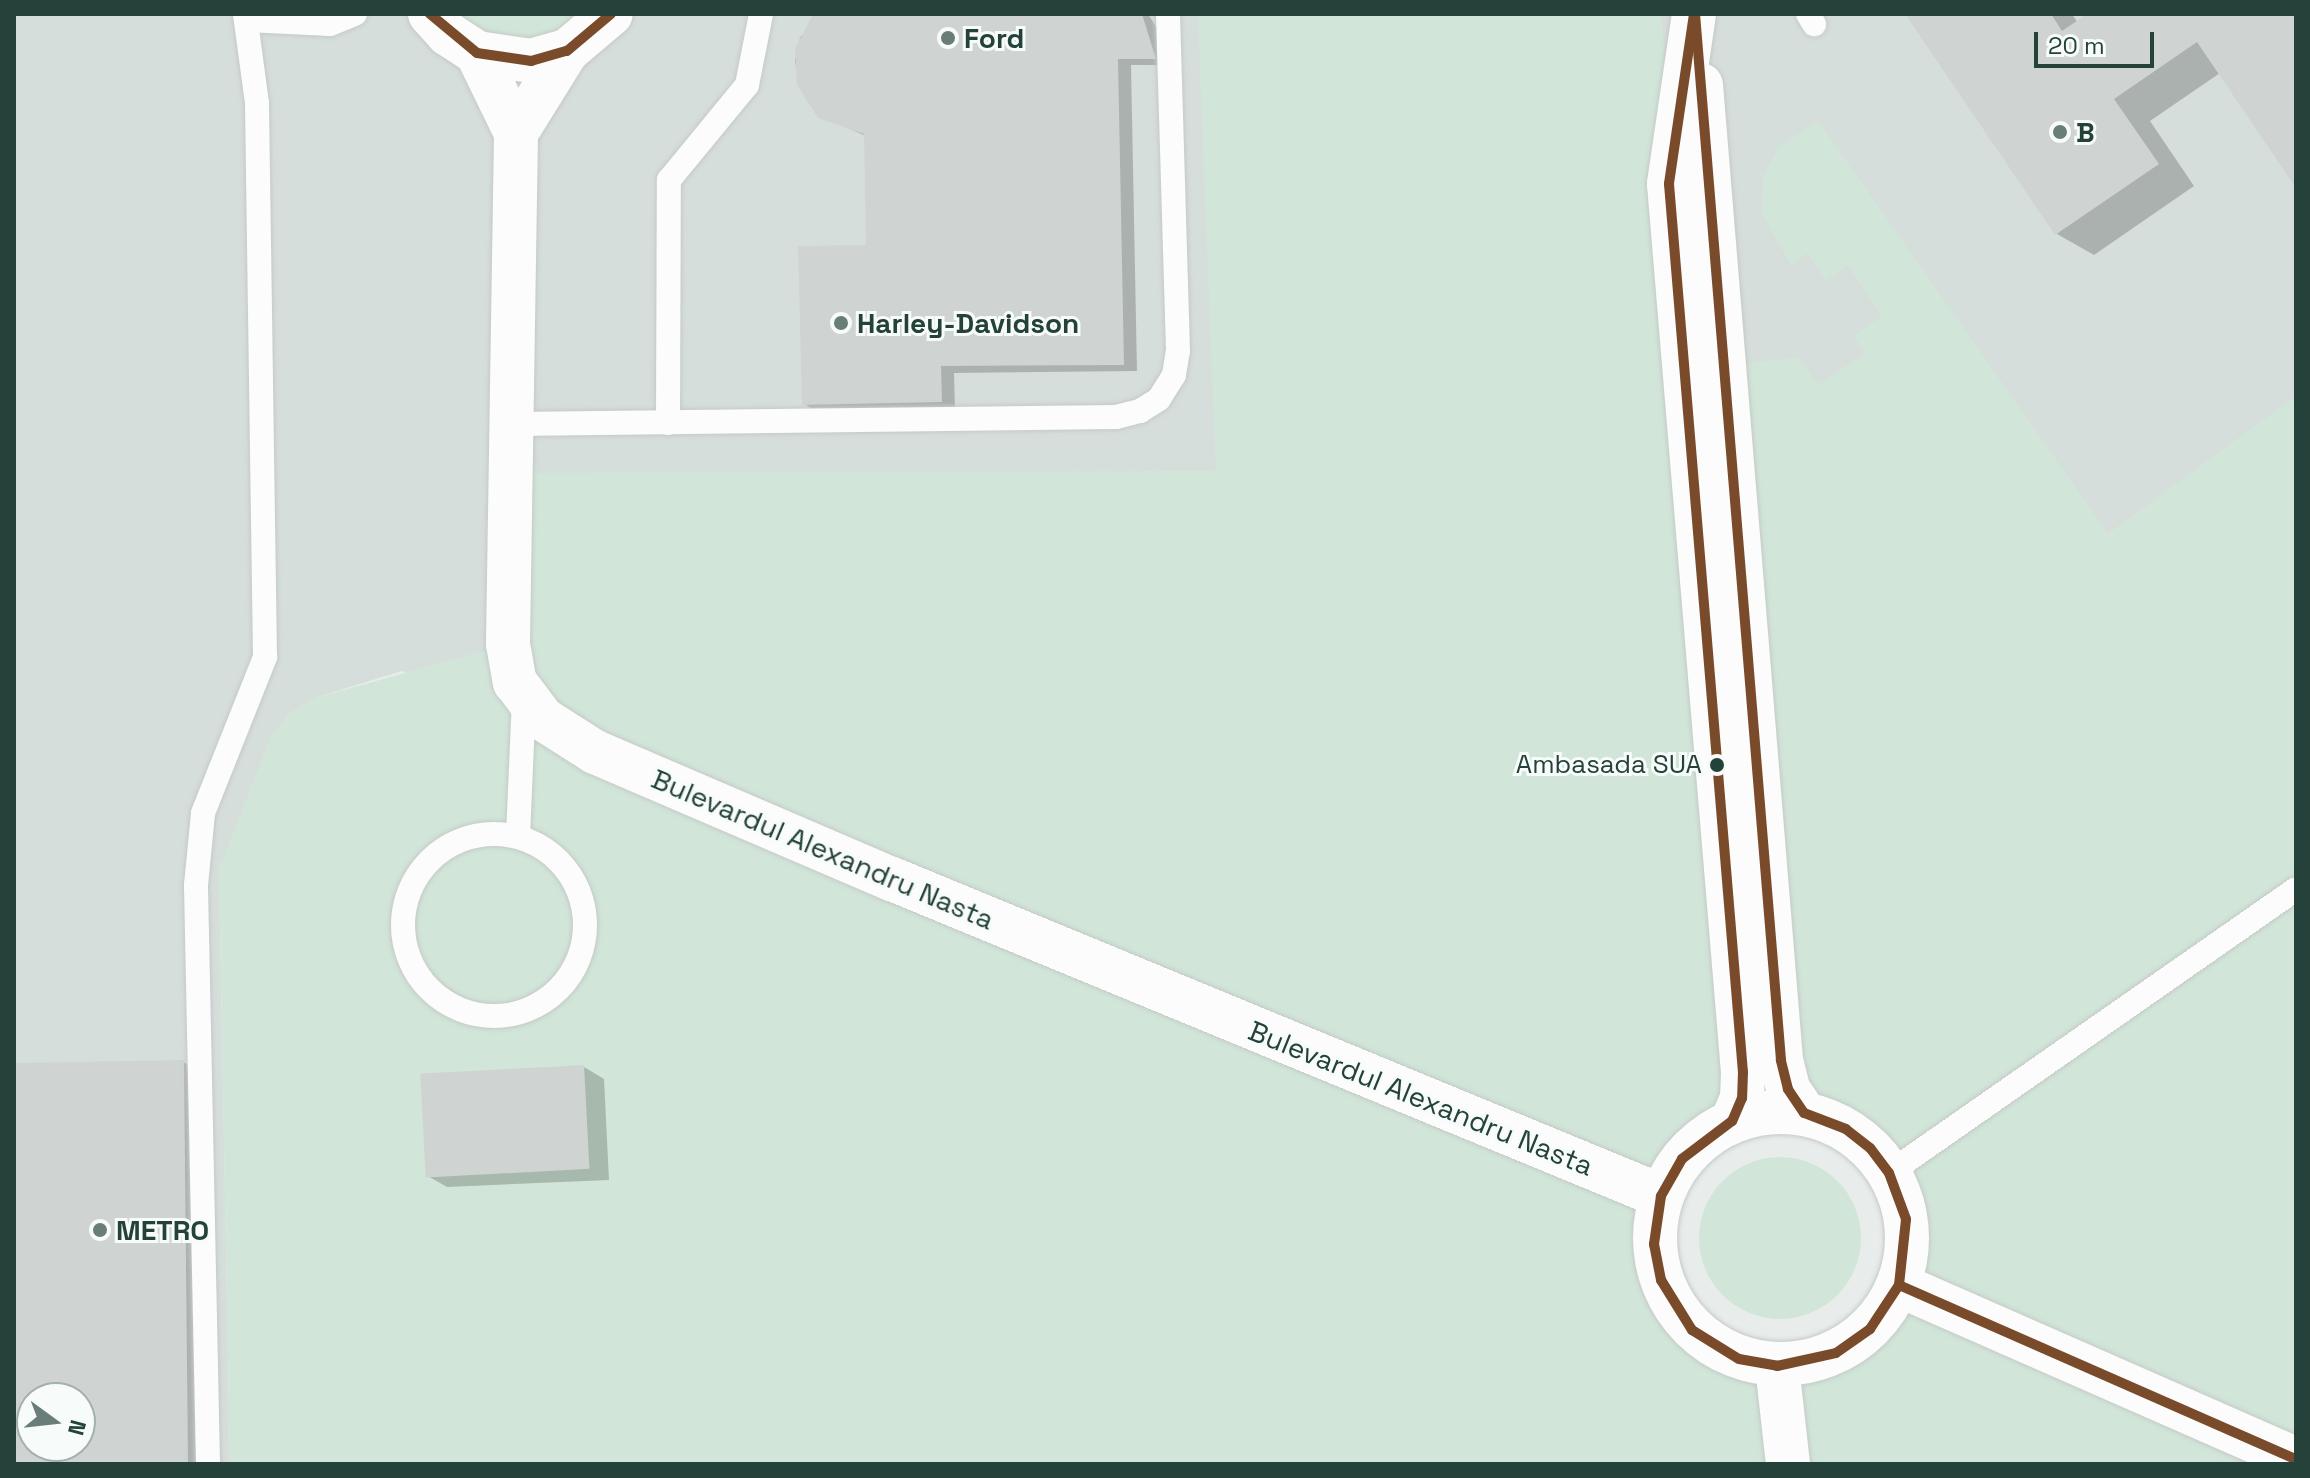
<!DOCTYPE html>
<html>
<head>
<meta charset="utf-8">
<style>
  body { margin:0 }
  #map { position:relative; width:2310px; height:1478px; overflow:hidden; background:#e8edeb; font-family:"Space Grotesk",sans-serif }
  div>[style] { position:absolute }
  .built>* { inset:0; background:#d6dedb }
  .green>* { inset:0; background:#d1e6d8 }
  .round { border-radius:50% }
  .shadow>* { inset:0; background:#0003 }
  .building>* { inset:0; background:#cfd4d2; transform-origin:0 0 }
  .roads { filter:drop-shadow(0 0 2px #c5cac8) drop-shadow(0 0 2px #c5cac8) }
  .service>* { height:24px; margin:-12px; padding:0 12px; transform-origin:12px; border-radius:12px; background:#fcfcfc }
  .service>.ring { margin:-12px; padding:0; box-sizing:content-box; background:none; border:24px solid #fcfcfc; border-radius:50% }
  .minor>* { height:44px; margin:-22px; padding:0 22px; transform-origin:22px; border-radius:22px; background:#fcfcfc }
  .tertiary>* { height:44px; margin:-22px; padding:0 22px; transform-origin:22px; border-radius:22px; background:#fcfcfc }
  .tertiary>.ring { margin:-22px; padding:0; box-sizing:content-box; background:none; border:44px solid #fcfcfc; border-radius:50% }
  .bus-1>* { height:10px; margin:-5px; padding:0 5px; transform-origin:5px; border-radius:5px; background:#7a4b2a }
  .dots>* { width:22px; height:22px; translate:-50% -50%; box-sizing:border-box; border:4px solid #f7fbf9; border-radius:50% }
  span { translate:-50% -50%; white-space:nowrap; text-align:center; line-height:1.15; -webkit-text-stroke:6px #f7fbf9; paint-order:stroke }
  .bus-label { font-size:26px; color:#24423a }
  .right { translate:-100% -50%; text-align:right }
  .poi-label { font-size:28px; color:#24423a; font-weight:700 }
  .left { translate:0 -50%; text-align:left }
  .street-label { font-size:28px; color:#24423a }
  .frame { position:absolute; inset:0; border:16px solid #24423a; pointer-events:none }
  .north { position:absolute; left:16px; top:1382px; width:80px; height:80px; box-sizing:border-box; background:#f7fbf9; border:2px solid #a3b1ad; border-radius:50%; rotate:105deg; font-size:22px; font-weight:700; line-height:32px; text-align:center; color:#24423a }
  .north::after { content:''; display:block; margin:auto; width:28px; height:36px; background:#697e78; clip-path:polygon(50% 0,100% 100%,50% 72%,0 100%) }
  .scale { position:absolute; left:2034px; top:32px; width:120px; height:36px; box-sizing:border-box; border:4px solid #24423a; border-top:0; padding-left:10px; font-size:24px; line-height:28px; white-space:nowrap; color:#24423a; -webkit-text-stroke:6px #f7fbf9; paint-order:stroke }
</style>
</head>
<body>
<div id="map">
  <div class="built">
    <div style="clip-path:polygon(evenodd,14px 14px,2296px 14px,2296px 889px,1889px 1173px,1870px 1148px,1825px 1119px,1781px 1111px,1759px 1113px,1706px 1136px,1682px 1159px,1661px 1196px,402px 671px,315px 698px,288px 715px,219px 870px,230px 1464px,14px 1464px,14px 14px,32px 1398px,80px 1398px,80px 1446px,32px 1446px,32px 1398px)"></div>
  </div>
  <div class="green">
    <div style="clip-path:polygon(430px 14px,611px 14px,549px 58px)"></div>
    <div style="clip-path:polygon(evenodd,1198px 14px,1661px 14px,1693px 368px,1799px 358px,1818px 385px,1865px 354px,1854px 336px,1882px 316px,1848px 265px,1826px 280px,1808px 253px,1791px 265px,1762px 213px,1763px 176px,1779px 147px,1818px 121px,2108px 534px,2296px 396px,2296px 1464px,230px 1464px,219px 870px,271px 736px,288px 715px,315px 698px,508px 644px,512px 473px,1216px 471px,1198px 14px,1781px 1111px,1825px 1119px,1870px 1148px,1900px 1195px,1908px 1243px,1899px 1285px,1870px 1329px,1836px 1353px,1777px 1366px,1739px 1359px,1692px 1330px,1661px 1280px,1654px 1244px,1661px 1196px,1682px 1159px,1732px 1121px,1781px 1111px)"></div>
    <div class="round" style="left:1699px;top:1157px;width:162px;height:162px"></div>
  </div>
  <div class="shadow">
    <div style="clip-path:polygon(818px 14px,1148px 14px,1163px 38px,1169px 65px,1131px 65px,1137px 371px,954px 373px,955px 409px,818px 412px,804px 404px,868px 247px,866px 136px,820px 116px,799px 85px,795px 61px,800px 38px)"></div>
    <div style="clip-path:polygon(1907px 14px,2072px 14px,2078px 23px,2091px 14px,2296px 14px,2296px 184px,2220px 73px,2150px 121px,2194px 186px,2094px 255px,2057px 234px)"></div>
    <div style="clip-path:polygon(evenodd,183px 1062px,204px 1074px,208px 1464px,14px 1464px,14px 1065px,183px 1062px,32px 1398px,80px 1398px,80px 1446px,32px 1446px,32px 1398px)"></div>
    <div style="clip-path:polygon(584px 1067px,604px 1079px,609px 1180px,447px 1187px,426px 1175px)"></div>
  </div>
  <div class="building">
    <div style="clip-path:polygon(813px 14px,1142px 14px,1156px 59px,1118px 59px,1124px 365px,941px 366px,942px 402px,802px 405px,798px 246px,866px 245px,864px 134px,818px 118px,797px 85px,795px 49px)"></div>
    <div style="clip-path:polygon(1905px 14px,2051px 14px,2062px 31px,2087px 14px,2296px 14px,2296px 188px,2197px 42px,2114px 99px,2159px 164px,2055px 235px)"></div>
    <div style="clip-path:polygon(evenodd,184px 1060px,188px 1464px,14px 1464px,14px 1063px,184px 1060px,32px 1398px,80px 1398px,80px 1446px,32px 1446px,32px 1398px)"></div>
    <div style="left:584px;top:1065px;width:104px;height:164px;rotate:87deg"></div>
  </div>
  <div class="roads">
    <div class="service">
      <div style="left:1808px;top:14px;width:12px;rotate:59deg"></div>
      <div style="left:247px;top:20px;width:83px;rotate:2.8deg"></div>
      <div style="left:330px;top:24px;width:27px;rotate:-22deg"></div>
      <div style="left:668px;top:423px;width:243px;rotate:-89.8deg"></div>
      <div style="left:669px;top:180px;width:123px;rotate:-50.6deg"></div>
      <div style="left:747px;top:85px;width:72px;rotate:-78.8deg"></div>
      <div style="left:513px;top:424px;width:603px;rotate:-0.67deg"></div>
      <div style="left:1116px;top:417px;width:25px;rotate:-14deg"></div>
      <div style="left:1140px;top:411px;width:22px;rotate:-32deg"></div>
      <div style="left:1159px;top:399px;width:28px;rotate:-58deg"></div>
      <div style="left:1174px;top:375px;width:24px;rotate:-81deg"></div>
      <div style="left:1178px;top:351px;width:337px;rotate:-91.7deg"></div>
      <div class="ring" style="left:403px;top:834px;width:158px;height:158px"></div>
      <div style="left:518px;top:836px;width:137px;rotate:-87.5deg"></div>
      <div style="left:1889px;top:1173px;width:496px;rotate:-34.9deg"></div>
      <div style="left:208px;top:1464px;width:579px;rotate:-91.19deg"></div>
      <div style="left:196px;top:885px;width:72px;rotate:-84.4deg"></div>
      <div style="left:203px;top:813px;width:168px;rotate:-68.3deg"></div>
      <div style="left:265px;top:657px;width:554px;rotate:-90.83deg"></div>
      <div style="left:257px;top:103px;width:90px;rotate:-97.7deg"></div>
    </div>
    <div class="minor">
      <div style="left:430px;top:14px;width:27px;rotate:48deg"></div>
      <div style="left:448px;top:34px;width:35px;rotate:33deg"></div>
      <div style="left:477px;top:53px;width:55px;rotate:8.4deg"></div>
      <div style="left:531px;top:61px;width:37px;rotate:-16deg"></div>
      <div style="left:567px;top:51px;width:57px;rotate:-40.1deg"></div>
      <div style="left:477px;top:53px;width:89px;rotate:64deg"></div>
      <div style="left:516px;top:133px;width:511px;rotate:90.9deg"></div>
      <div style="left:508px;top:644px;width:39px;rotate:80deg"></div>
      <div style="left:515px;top:682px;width:46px;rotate:52.9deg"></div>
      <div style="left:543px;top:719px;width:62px;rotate:32.4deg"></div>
      <div style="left:595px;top:752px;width:323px;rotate:23.2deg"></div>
      <div style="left:892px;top:879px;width:832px;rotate:22.4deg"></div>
      <div style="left:516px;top:133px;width:97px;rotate:-58.1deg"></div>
      <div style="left:1899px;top:1285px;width:433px;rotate:23.7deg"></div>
    </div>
    <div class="tertiary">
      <div style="left:1694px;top:14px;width:172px;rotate:98.4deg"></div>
      <div style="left:1669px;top:184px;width:891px;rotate:85.24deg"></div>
      <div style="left:1743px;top:1072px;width:26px;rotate:92deg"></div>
      <div style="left:1742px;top:1098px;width:25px;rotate:113deg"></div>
      <div style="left:1701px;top:85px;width:978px;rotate:85.31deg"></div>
      <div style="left:1781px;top:1060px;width:30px;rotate:76deg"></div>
      <div style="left:1788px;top:1089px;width:29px;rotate:56deg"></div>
      <div class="ring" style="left:1655px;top:1112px;width:208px;height:208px"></div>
      <div style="left:1777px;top:1366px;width:99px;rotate:83.6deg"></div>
    </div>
  </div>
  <div class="bus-1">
    <div style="left:430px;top:14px;width:61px;rotate:39.7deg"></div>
    <div style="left:477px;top:53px;width:55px;rotate:8.4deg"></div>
    <div style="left:531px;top:61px;width:37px;rotate:-16deg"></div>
    <div style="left:567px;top:51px;width:57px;rotate:-40.1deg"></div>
    <div style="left:1694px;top:14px;width:172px;rotate:98.4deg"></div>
    <div style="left:1669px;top:184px;width:891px;rotate:85.24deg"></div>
    <div style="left:1743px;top:1072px;width:26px;rotate:92deg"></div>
    <div style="left:1742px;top:1098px;width:25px;rotate:113deg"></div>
    <div style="left:1732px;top:1121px;width:63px;rotate:142.8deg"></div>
    <div style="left:1682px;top:1159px;width:43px;rotate:119.6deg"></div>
    <div style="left:1661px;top:1196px;width:49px;rotate:98.3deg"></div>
    <div style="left:1654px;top:1244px;width:37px;rotate:79deg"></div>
    <div style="left:1661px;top:1280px;width:59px;rotate:58.2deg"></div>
    <div style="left:1692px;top:1330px;width:55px;rotate:31.7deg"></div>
    <div style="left:1739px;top:1359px;width:39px;rotate:10deg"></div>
    <div style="left:1777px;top:1366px;width:60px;rotate:-12.4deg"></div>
    <div style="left:1836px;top:1353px;width:42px;rotate:-35.2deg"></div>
    <div style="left:1870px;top:1329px;width:53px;rotate:-56.6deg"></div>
    <div style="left:1899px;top:1285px;width:66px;rotate:-83.9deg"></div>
    <div style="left:1906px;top:1219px;width:49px;rotate:-110.3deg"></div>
    <div style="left:1889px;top:1173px;width:31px;rotate:-127deg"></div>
    <div style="left:1870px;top:1148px;width:31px;rotate:-142deg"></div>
    <div style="left:1846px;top:1129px;width:45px;rotate:-159.1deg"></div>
    <div style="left:1804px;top:1113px;width:29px;rotate:-124deg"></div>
    <div style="left:1788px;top:1089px;width:30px;rotate:-104deg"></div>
    <div style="left:1781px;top:1060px;width:1050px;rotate:-94.7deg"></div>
    <div style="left:1899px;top:1285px;width:433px;rotate:23.7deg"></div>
  </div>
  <div class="dots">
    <div style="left:948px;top:38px;background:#697e78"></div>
    <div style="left:2060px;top:132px;background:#697e78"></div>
    <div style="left:841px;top:323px;background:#697e78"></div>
    <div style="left:1717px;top:765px;background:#24423a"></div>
    <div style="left:100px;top:1230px;background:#697e78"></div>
  </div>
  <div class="bus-label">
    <span class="right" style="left:1702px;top:765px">Ambasada SUA</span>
  </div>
  <div class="poi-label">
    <span class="left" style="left:964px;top:38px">Ford</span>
    <span class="left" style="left:2076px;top:132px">B</span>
    <span class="left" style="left:857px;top:323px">Harley-Davidson</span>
    <span class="left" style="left:116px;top:1230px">METRO</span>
  </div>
  <div class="street-label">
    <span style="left:823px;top:849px;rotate:23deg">Bulevardul Alexandru Nasta</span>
    <span style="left:1421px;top:1098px;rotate:22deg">Bulevardul Alexandru Nasta</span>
  </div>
  <div class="frame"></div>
  <div class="north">N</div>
  <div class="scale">20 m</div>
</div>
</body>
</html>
